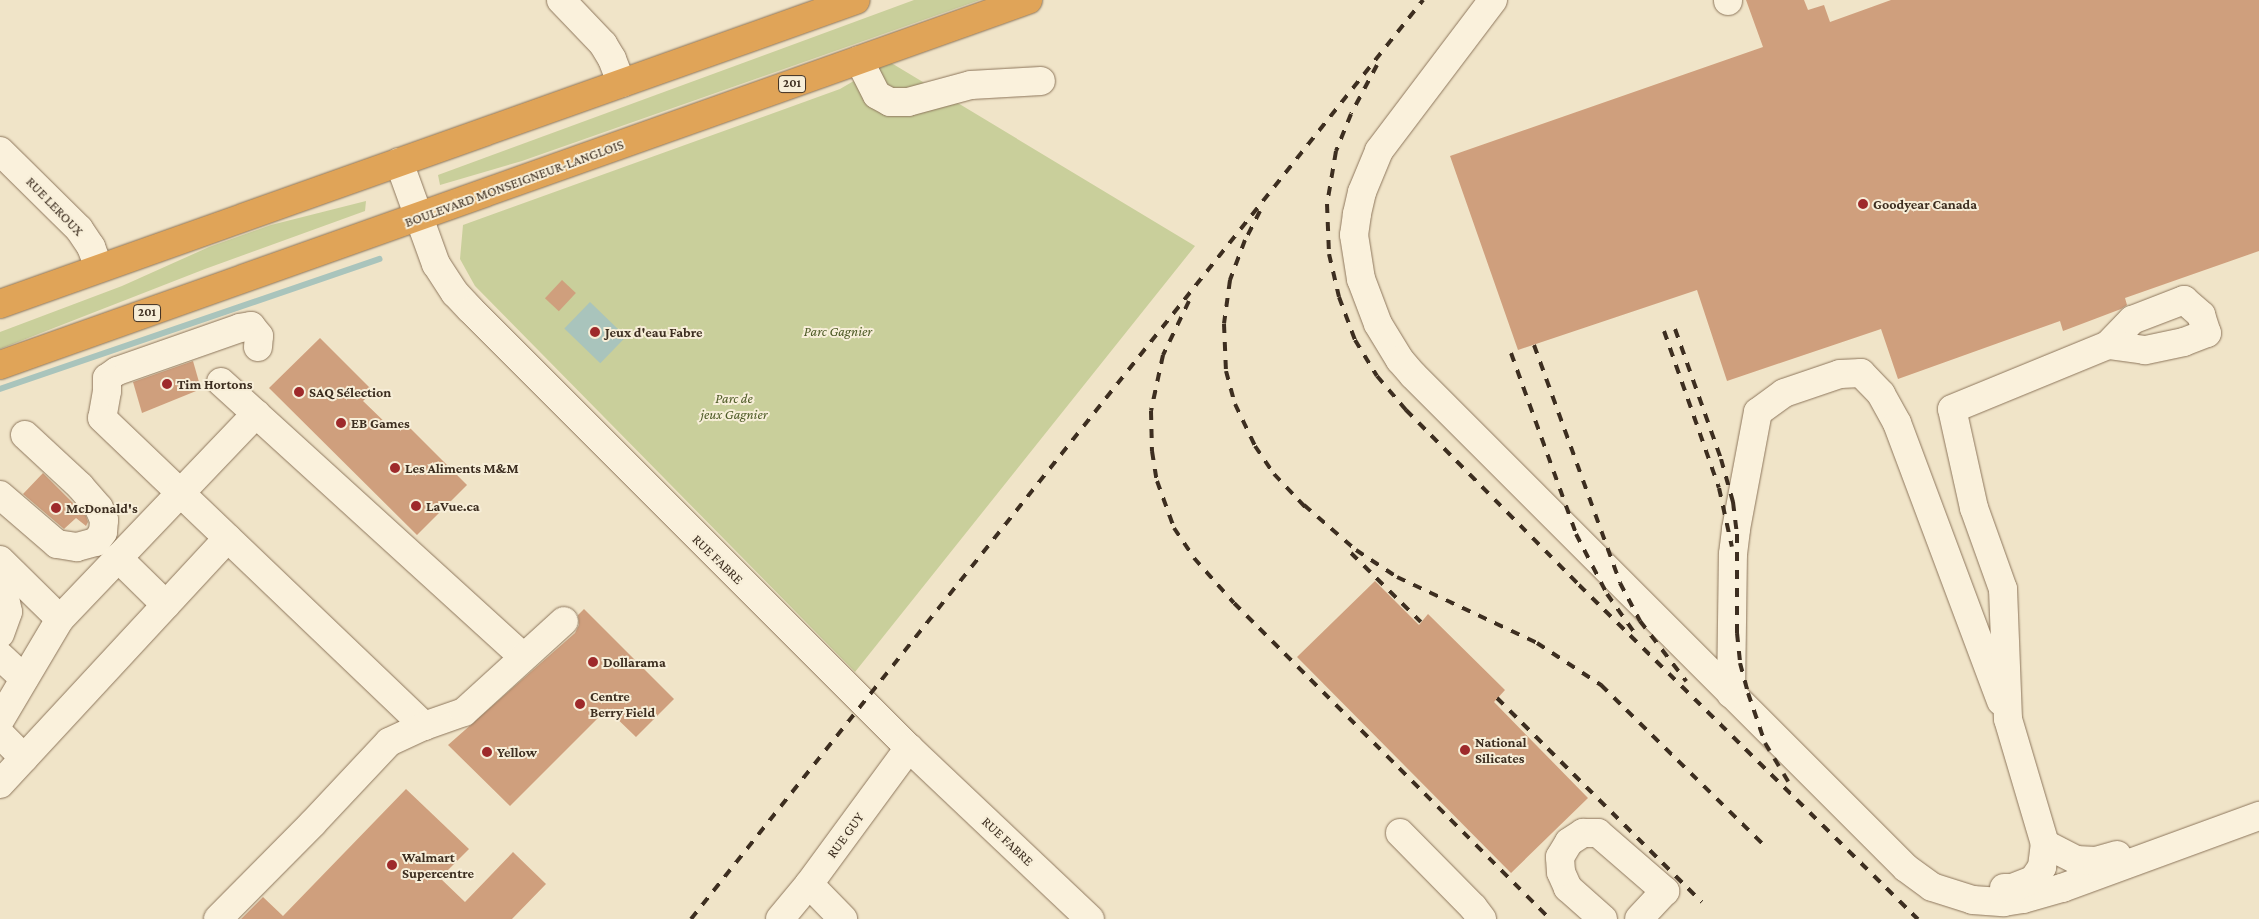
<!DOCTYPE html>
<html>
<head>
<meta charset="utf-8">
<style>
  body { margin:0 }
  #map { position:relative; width:2259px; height:919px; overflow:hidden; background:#f0e4c8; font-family:"Crimson Pro",serif }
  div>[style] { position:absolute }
  .green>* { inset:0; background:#c9cf9b }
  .water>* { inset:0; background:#a9c4bc; transform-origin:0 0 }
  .stream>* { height:5.5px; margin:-2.75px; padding:0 2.75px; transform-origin:2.75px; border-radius:2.75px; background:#a9c4bc }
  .building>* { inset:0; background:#cf9f7d; transform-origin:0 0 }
  .roads { filter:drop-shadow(0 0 1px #8d765c) drop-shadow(0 0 1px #8d765c) }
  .minor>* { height:28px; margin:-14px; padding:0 14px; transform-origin:14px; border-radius:14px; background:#faf1dc }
  .highway>* { height:28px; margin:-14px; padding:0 14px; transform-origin:14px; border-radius:14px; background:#e0a458 }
  .rail>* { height:4px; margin-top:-2px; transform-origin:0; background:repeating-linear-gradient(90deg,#3d2e20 0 9px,transparent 0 18px) }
  .dots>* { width:14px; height:14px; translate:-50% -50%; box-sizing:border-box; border:2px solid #f7eed8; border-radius:50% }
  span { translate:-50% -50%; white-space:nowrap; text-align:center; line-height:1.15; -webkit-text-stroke:4px #f7eed8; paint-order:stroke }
  .shield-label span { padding:1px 4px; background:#f7eed8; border:1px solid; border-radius:4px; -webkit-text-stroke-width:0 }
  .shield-label { font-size:12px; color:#3d2e20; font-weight:700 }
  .street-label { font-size:14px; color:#3d2e20 }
  .poi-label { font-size:14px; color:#3d2e20; font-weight:700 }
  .left { translate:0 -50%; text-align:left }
  .park-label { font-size:14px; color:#4d5a26; font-style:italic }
</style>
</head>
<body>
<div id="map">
  <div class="green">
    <div style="clip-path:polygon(914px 0,980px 0,522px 161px,440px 185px,438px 175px)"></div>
    <div style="clip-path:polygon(888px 61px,1195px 246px,855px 672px,475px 286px,460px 259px,463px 225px,840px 89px)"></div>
    <div style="clip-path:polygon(366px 201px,365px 211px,205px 269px,0 349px,0 332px,122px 286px,209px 247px,271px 225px)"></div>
  </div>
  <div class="water">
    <div style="left:590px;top:302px;width:50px;height:37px;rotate:44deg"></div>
  </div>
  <div class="stream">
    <div style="left:0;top:389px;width:401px;rotate:-18.9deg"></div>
  </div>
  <div class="building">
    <div style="clip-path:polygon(1746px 0,1804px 0,1808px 10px,1824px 5px,1830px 22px,1891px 0,2259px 0,2259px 251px,2125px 298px,2127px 305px,2121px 309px,2063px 331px,2060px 321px,1898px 379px,1881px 329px,1727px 381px,1697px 290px,1518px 350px,1450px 156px,1763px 47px)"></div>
    <div style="left:562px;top:280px;width:19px;height:25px;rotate:43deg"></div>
    <div style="clip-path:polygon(320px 338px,373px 391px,363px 401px,392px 429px,402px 420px,467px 485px,417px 535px,269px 388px)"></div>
    <div style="clip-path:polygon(193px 361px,201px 389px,142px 413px,133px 382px)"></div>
    <div style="clip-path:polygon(43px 473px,86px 516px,88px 522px,86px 526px,76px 518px,64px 529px,23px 494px)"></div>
    <div style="clip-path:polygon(1375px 581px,1419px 625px,1428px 614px,1505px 690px,1494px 702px,1588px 798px,1511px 873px,1297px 657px)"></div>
    <div style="clip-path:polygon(584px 609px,674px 699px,636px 737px,607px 709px,510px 806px,448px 745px,575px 633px,579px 625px,578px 615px)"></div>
    <div style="clip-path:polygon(406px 789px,469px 849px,440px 878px,465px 902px,513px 852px,546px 884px,512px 919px,241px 919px,263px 897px,283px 916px)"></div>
  </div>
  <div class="roads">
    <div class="minor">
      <div style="left:561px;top:0;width:61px;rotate:46.3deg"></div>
      <div style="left:603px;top:44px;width:17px;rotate:59deg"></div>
      <div style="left:612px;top:59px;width:26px;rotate:69deg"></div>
      <div style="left:1493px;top:0;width:189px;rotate:127.1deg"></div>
      <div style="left:1379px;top:151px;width:44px;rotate:112.5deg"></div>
      <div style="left:1362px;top:192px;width:23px;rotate:103deg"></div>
      <div style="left:1357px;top:214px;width:21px;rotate:98deg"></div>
      <div style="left:1354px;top:235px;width:45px;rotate:81deg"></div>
      <div style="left:1361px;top:279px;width:48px;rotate:69.3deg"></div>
      <div style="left:1378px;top:324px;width:42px;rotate:58.6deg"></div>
      <div style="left:1400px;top:360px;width:20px;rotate:49deg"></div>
      <div style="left:1413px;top:375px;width:697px;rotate:45deg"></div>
      <div style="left:1906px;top:868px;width:32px;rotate:36deg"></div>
      <div style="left:1932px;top:887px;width:43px;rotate:17.6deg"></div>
      <div style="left:1973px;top:900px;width:31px;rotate:4deg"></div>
      <div style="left:2004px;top:902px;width:19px;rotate:-9deg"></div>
      <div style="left:2023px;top:899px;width:41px;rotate:-15.8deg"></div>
      <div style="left:2062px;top:888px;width:210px;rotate:-20.1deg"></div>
      <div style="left:1728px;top:0;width:1px;rotate:90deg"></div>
      <div style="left:859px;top:60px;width:39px;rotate:63deg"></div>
      <div style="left:877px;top:95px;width:15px;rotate:28deg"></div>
      <div style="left:890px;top:102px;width:18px"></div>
      <div style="left:908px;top:102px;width:65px;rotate:-15.1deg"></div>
      <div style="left:971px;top:85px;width:70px;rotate:-3.3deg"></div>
      <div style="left:0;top:151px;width:111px;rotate:44.6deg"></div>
      <div style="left:79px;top:229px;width:22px;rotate:56deg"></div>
      <div style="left:91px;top:247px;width:22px;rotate:69deg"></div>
      <div style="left:399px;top:162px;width:109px;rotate:70.1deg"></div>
      <div style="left:436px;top:264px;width:35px;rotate:57deg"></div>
      <div style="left:455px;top:293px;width:23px;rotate:47deg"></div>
      <div style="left:471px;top:310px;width:619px;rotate:45deg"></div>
      <div style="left:909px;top:748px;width:249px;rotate:43.4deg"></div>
      <div style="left:258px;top:347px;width:11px;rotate:-85deg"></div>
      <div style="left:259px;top:336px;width:13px;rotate:-129deg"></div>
      <div style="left:251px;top:326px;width:11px;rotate:170deg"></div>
      <div style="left:240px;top:328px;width:130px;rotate:160.7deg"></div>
      <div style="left:117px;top:371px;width:12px;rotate:145deg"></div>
      <div style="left:107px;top:378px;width:13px;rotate:90deg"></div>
      <div style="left:107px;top:391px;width:27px;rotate:100deg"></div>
      <div style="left:102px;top:418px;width:446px;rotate:43.7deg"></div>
      <div style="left:221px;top:382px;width:408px;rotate:42.3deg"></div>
      <div style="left:0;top:495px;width:75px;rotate:40.7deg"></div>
      <div style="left:57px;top:544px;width:20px;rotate:9deg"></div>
      <div style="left:77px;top:547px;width:20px;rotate:-15deg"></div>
      <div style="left:96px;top:542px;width:12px;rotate:-55deg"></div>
      <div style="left:103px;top:532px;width:12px;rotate:-85deg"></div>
      <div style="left:104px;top:520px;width:13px;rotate:-113deg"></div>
      <div style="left:99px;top:508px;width:29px;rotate:-131deg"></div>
      <div style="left:80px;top:486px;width:75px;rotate:-137.2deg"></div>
      <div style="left:118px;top:558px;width:67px;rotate:44.4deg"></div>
      <div style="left:0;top:560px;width:84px;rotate:44.5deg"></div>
      <div style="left:0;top:589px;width:6px;rotate:45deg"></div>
      <div style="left:4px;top:593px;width:19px;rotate:78deg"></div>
      <div style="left:8px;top:612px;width:23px;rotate:110deg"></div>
      <div style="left:0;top:656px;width:33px;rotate:43deg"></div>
      <div style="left:1731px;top:694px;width:140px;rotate:-89.2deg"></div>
      <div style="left:1733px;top:554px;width:25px;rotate:-83deg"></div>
      <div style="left:1736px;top:529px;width:119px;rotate:-79.4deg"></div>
      <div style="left:1758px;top:412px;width:32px;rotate:-36deg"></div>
      <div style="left:1784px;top:393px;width:59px;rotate:-18.7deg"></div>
      <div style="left:1840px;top:374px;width:21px;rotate:-3deg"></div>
      <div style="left:1861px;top:373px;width:29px;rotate:46deg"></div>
      <div style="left:1881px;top:394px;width:33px;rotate:61deg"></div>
      <div style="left:1897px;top:423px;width:297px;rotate:69.5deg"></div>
      <div style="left:0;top:720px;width:117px;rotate:-59.3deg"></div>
      <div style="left:60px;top:619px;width:284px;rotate:-46.3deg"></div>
      <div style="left:0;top:734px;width:34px;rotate:45deg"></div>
      <div style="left:0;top:784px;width:335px;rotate:-47.2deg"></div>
      <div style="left:1400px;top:833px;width:104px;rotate:45.4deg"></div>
      <div style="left:1473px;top:907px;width:15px;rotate:53deg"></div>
      <div style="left:2045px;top:844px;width:35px;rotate:27deg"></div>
      <div style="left:2076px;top:860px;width:20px;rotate:3deg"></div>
      <div style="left:2096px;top:861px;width:22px;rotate:-16deg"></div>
      <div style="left:809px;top:884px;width:49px;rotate:45.8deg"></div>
      <div style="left:2004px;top:888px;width:8px"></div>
      <div style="left:2012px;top:888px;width:22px;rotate:-21deg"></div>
      <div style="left:2033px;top:880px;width:16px;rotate:-55deg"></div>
      <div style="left:2042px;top:867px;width:23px;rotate:-83deg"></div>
      <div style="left:2045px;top:844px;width:130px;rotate:-106.5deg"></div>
      <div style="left:2008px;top:719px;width:130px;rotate:-92.2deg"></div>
      <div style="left:2003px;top:589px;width:86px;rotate:-109.7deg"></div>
      <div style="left:1974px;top:508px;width:101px;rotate:-102.5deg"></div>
      <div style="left:1952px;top:409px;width:169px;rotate:-22.3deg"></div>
      <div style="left:2108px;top:345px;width:35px;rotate:-46deg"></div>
      <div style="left:2132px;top:320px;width:56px;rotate:-21deg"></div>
      <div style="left:2184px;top:300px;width:23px;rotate:41deg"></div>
      <div style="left:2201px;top:315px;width:19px;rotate:72deg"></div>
      <div style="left:2207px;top:333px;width:25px;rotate:159deg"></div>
      <div style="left:2184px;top:342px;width:40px;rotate:168deg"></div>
      <div style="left:2145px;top:350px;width:37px;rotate:-172deg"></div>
      <div style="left:218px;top:919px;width:134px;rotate:-45.3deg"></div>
      <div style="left:312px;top:824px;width:112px;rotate:-46.8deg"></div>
      <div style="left:389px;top:742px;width:38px;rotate:-25deg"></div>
      <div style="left:424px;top:726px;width:42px;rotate:-19.3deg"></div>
      <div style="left:464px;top:712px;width:135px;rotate:-42.3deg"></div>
      <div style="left:780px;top:919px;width:45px;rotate:-50.4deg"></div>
      <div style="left:809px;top:884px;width:169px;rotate:-53.7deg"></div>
      <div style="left:1603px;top:919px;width:47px;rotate:-138.5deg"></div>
      <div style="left:1568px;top:888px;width:17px;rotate:-114deg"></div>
      <div style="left:1561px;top:872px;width:15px;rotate:-94deg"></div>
      <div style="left:1560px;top:857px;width:17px;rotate:-59deg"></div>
      <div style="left:1569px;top:842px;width:17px;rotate:-33deg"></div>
      <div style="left:1583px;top:833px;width:15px"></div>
      <div style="left:1598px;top:833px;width:89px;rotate:40.9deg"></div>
      <div style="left:1665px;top:891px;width:38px;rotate:133deg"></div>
    </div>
    <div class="highway">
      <div style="left:0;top:304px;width:908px;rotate:-19.55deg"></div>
      <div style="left:0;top:365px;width:1091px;rotate:-19.55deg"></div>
    </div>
  </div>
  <div class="rail">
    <div style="left:1377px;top:65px;width:55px;rotate:118deg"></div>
    <div style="left:1351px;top:114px;width:40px;rotate:112deg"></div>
    <div style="left:1336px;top:151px;width:54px;rotate:99.6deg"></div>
    <div style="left:1327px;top:204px;width:50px;rotate:87.7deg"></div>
    <div style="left:1329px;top:254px;width:44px;rotate:76.9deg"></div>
    <div style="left:1339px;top:297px;width:46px;rotate:69.6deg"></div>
    <div style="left:1355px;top:340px;width:42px;rotate:58.6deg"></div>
    <div style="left:1377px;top:376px;width:45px;rotate:49.5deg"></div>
    <div style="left:1406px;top:410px;width:246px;rotate:45.3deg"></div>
    <div style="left:1579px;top:585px;width:476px;rotate:44.6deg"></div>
    <div style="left:1260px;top:211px;width:33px;rotate:117deg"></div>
    <div style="left:1245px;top:240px;width:43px;rotate:110.6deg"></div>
    <div style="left:1230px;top:280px;width:44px;rotate:97.8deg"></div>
    <div style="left:1224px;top:324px;width:47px;rotate:87.6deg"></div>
    <div style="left:1226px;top:371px;width:34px;rotate:75deg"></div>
    <div style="left:1235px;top:404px;width:47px;rotate:64.5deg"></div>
    <div style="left:1255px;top:446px;width:34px;rotate:56deg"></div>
    <div style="left:1274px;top:474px;width:48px;rotate:46.7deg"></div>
    <div style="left:1189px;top:301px;width:60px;rotate:115.7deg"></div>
    <div style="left:1163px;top:355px;width:57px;rotate:102.1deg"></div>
    <div style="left:1151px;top:411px;width:40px;rotate:88.6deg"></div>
    <div style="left:1152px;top:451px;width:30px;rotate:81deg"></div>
    <div style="left:1157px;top:481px;width:50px;rotate:70.1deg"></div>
    <div style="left:1174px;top:528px;width:36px;rotate:56deg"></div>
    <div style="left:1194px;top:558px;width:60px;rotate:48.4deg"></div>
    <div style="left:1234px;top:603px;width:447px;rotate:45deg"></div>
    <div style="left:1675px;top:329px;width:138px;rotate:70.5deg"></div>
    <div style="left:1721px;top:459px;width:45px;rotate:74.4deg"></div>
    <div style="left:1733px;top:502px;width:32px;rotate:83deg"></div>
    <div style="left:1737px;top:534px;width:99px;rotate:90deg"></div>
    <div style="left:1737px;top:633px;width:30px;rotate:84deg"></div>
    <div style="left:1740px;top:663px;width:31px;rotate:75deg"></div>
    <div style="left:1748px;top:693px;width:53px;rotate:71.2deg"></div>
    <div style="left:1765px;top:743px;width:52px;rotate:59deg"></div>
    <div style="left:1664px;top:331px;width:166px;rotate:70.7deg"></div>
    <div style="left:1719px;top:488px;width:60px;rotate:77.6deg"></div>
    <div style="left:1534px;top:345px;width:253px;rotate:70.1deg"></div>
    <div style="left:1620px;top:583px;width:43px;rotate:62.2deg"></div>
    <div style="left:1640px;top:621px;width:76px;rotate:52.5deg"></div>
    <div style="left:1511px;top:353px;width:192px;rotate:70.2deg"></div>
    <div style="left:1576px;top:534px;width:68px;rotate:62.7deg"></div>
    <div style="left:1607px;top:594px;width:47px;rotate:54.6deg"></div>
    <div style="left:1304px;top:505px;width:69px;rotate:40.9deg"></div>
    <div style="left:1356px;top:550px;width:49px;rotate:33.4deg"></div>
    <div style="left:1397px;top:577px;width:155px;rotate:25.2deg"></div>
    <div style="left:1537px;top:643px;width:77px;rotate:33.3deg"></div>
    <div style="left:1601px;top:685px;width:227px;rotate:44.5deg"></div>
    <div style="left:1351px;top:553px;width:98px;rotate:44.6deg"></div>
    <div style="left:1497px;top:698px;width:289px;rotate:44.9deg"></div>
    <div style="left:691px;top:919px;width:1175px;rotate:-51.46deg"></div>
  </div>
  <div class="dots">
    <div style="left:1863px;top:204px;background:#9e2a2b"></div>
    <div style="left:595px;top:332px;background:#9e2a2b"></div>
    <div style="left:167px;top:384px;background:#9e2a2b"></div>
    <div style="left:299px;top:392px;background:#9e2a2b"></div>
    <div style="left:341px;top:423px;background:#9e2a2b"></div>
    <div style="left:395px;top:468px;background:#9e2a2b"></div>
    <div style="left:416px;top:506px;background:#9e2a2b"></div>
    <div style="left:56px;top:508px;background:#9e2a2b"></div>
    <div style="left:593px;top:662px;background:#9e2a2b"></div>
    <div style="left:580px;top:704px;background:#9e2a2b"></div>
    <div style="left:1465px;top:750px;background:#9e2a2b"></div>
    <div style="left:487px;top:752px;background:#9e2a2b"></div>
    <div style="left:392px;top:865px;background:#9e2a2b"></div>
  </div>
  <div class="shield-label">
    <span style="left:792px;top:84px">201</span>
    <span style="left:147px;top:313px">201</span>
  </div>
  <div class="street-label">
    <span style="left:514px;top:183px;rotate:-20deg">BOULEVARD MONSEIGNEUR-LANGLOIS</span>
    <span style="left:55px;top:206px;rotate:46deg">RUE LEROUX</span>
    <span style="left:718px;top:559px;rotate:44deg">RUE FABRE</span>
    <span style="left:845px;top:835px;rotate:-54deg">RUE GUY</span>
    <span style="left:1008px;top:841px;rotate:43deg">RUE FABRE</span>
  </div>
  <div class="poi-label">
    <span class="left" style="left:1873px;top:204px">Goodyear Canada</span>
    <span class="left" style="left:605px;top:332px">Jeux d'eau Fabre</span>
    <span class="left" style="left:177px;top:384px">Tim Hortons</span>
    <span class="left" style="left:309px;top:392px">SAQ Sélection</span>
    <span class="left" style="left:351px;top:423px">EB Games</span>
    <span class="left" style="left:405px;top:468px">Les Aliments M&amp;M</span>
    <span class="left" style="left:426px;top:506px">LaVue.ca</span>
    <span class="left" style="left:66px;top:508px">McDonald's</span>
    <span class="left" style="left:603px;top:662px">Dollarama</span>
    <span class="left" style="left:590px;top:704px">Centre<br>Berry Field</span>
    <span class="left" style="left:1475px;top:750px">National<br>Silicates</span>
    <span class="left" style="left:497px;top:752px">Yellow</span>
    <span class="left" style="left:402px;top:865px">Walmart<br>Supercentre</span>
  </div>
  <div class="park-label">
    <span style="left:838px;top:331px">Parc Gagnier</span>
    <span style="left:734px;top:406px">Parc de<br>jeux Gagnier</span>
  </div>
</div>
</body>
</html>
